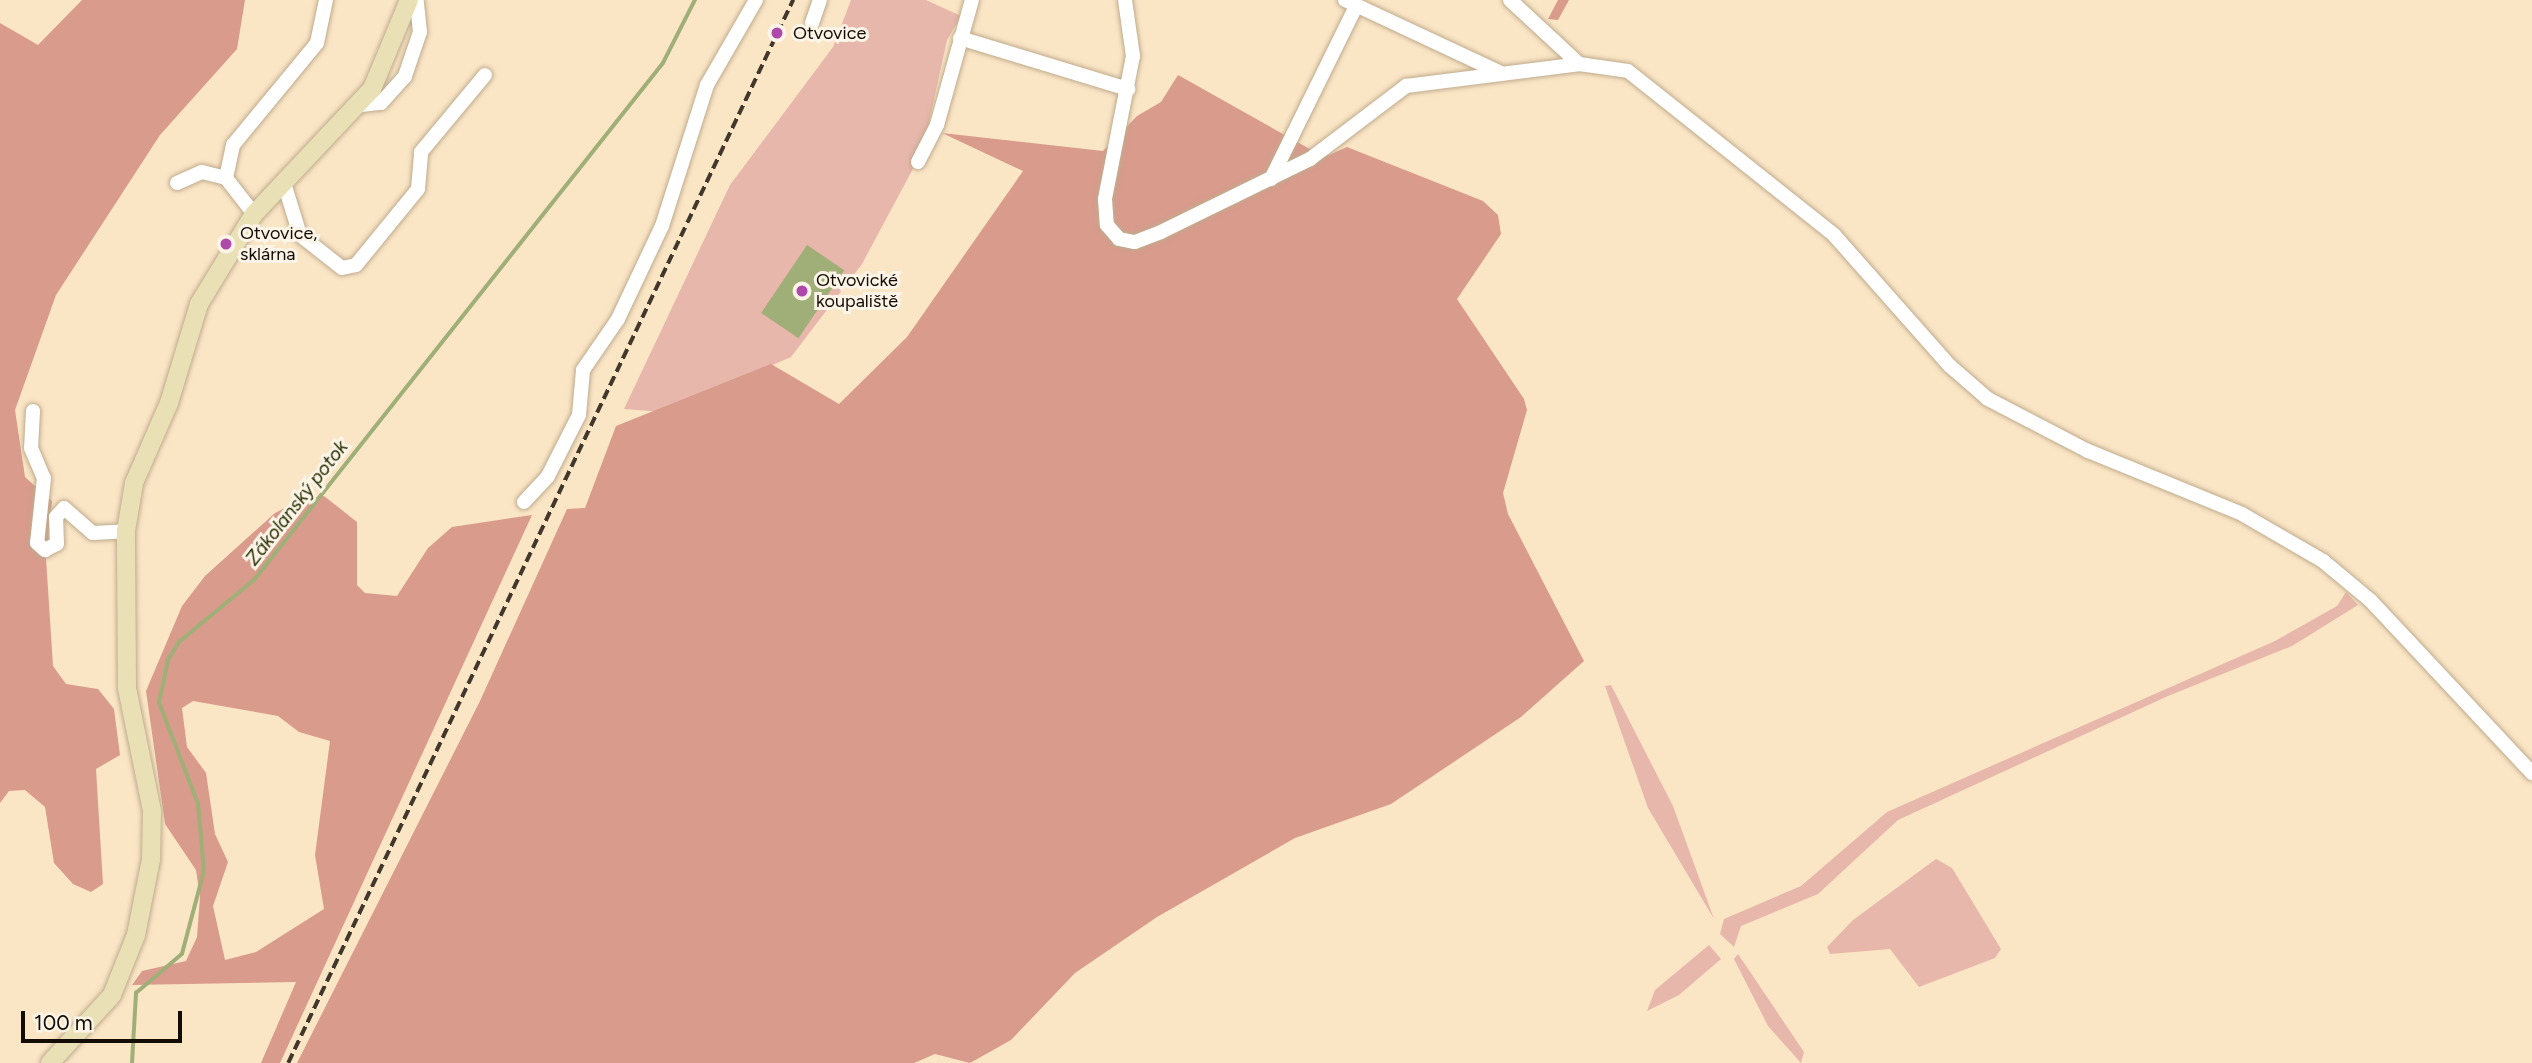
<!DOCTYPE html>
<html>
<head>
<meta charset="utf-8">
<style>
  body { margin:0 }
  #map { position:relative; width:2532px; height:1063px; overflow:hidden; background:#fae5c5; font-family:Figtree,sans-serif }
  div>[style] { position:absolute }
  .green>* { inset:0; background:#e8b7ab }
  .forest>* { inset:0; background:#d99b8c }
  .water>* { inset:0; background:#a0af77; transform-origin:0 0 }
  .stream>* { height:3.5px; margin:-1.75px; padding:0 1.75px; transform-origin:1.75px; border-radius:1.75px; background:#a0af77 }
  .roads { filter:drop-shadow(0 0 2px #bfab8d) drop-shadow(0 0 2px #bfab8d) }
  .minor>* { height:14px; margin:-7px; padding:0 7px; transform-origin:7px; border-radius:7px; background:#fff }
  .major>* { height:18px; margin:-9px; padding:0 9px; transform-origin:9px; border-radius:9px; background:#e9e1b5 }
  .rail>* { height:3.5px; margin-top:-1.75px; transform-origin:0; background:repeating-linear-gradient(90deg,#41372a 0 10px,transparent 0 15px) }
  .dots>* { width:19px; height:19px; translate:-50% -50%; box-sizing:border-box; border:4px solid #fcf4e7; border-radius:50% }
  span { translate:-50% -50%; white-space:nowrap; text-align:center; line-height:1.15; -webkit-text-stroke:6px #fcf4e7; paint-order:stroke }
  .poi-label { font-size:18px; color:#130c03 }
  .left { translate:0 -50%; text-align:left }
  .water-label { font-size:19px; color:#272f03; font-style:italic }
  .scale { position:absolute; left:21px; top:1011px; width:161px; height:32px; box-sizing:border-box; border:4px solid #130c03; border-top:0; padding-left:9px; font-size:21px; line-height:24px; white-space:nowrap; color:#130c03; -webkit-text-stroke:5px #fcf4e7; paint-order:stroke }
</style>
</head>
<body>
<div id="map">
  <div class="green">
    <div style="clip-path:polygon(851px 0,926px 0,961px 16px,947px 40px,923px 150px,862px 264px,791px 357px,663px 412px,624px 409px,730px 185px,833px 47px)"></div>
    <div style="clip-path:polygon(2346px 592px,2358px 605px,2292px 646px,2168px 696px,1898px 820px,1818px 894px,1741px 926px,1734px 947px,1720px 934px,1724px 919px,1801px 886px,1887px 812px,2275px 641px,2337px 606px)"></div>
    <div style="clip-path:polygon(1611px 685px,1673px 806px,1714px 919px,1648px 808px,1605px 686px)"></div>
    <div style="clip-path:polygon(1936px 859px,1952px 868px,2001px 949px,1995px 958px,1919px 987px,1890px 949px,1830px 954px,1827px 947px,1853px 920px)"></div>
    <div style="clip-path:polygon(1709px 945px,1721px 959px,1679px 995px,1647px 1011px,1655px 990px)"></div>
    <div style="clip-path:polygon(1738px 954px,1804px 1052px,1801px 1063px,1768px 1026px,1734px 959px)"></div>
  </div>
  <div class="forest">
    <div style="clip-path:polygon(82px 0,245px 0,237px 49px,160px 135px,56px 295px,15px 410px,25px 477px,52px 501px,46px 558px,53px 666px,66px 684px,98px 689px,114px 709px,120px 755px,96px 769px,103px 884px,91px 892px,73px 884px,54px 863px,45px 807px,25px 790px,9px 791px,0 803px,0 23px,38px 45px)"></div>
    <div style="clip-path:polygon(1558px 0,1569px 0,1558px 20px,1548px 19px)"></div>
    <div style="clip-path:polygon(1178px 75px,1324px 157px,1347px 147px,1483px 201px,1498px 215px,1501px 234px,1457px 299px,1524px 399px,1527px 410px,1503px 493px,1508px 514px,1584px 661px,1521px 717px,1391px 804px,1295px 838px,1157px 917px,1075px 973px,1011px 1040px,970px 1063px,935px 1054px,914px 1063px,297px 1063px,480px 701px,567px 509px,585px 508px,616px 426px,771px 364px,839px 404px,907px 337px,1023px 171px,942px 133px,1103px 151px,1137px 116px,1161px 102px)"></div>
    <div style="clip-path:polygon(evenodd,324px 496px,357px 522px,357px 585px,365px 593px,397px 596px,428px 548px,452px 527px,532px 515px,280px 1063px,261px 1063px,296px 982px,132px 985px,142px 971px,186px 961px,197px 937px,200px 897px,196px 870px,165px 824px,146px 691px,182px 606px,205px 576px,275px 513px,302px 499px,324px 496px,193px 701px,278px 716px,299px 732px,330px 741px,315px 855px,324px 909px,256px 952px,225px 960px,213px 906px,228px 862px,215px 834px,206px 773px,187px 747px,182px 708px,193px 701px)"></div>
  </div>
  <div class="water">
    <div style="left:807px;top:245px;width:45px;height:82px;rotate:34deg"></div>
  </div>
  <div class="stream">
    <div style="left:132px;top:1063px;width:70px;rotate:-86.7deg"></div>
    <div style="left:136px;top:993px;width:60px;rotate:-40.3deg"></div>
    <div style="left:182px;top:954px;width:86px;rotate:-75.2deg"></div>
    <div style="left:204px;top:871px;width:67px;rotate:-95.1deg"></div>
    <div style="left:198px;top:804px;width:108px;rotate:-111.1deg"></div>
    <div style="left:159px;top:703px;width:44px;rotate:-78.2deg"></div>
    <div style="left:168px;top:660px;width:21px;rotate:-59deg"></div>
    <div style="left:179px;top:642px;width:97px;rotate:-39.6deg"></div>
    <div style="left:254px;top:580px;width:659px;rotate:-51.65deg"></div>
    <div style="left:663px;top:63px;width:71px;rotate:-63.1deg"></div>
  </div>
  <div class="roads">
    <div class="minor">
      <div style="left:1125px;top:0;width:57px;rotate:81.9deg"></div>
      <div style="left:1133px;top:56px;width:146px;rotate:101.1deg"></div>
      <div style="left:1105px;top:199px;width:26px;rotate:86deg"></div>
      <div style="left:1107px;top:225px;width:18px;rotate:49deg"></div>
      <div style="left:1119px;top:239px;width:16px;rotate:11deg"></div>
      <div style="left:1135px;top:242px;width:28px;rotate:-21deg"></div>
      <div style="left:1161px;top:232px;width:166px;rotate:-26.1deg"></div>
      <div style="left:1310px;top:159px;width:121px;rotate:-37.2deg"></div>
      <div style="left:1406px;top:86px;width:174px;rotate:-7.2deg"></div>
      <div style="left:1579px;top:64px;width:49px;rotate:8.1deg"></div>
      <div style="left:1628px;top:71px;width:263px;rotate:38.5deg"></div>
      <div style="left:1834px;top:235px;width:175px;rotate:48.5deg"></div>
      <div style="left:1950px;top:366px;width:50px;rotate:41deg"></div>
      <div style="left:1988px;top:399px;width:113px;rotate:27.5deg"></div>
      <div style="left:2088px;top:451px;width:166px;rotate:22.2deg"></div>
      <div style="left:2242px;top:514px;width:94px;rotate:30.1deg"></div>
      <div style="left:2323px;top:561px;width:62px;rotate:39.8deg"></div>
      <div style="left:2371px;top:601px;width:236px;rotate:46.9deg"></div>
      <div style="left:1345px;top:0;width:172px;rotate:25.1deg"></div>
      <div style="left:1510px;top:0;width:94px;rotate:42.8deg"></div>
      <div style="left:812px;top:23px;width:24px;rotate:-71deg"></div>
      <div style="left:960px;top:38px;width:176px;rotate:16.9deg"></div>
      <div style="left:361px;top:105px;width:20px;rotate:-6deg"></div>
      <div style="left:381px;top:103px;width:36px;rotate:-48deg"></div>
      <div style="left:405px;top:76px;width:46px;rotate:-71.2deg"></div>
      <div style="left:420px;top:32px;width:31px;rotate:-96deg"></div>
      <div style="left:918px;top:162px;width:42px;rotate:-62.8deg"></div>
      <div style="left:937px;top:125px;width:130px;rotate:-74.4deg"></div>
      <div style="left:1271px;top:179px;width:193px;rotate:-63.8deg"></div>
      <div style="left:177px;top:183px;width:27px;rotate:-24deg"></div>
      <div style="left:202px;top:172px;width:25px;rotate:14deg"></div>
      <div style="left:284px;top:183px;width:54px;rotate:72.9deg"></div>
      <div style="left:300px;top:235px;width:53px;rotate:38.2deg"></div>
      <div style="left:342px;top:268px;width:14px;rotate:-12deg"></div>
      <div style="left:356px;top:265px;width:98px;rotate:-50.8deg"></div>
      <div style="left:418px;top:189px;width:37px;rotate:-85deg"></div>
      <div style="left:421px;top:152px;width:100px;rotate:-50.3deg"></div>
      <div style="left:254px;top:214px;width:46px;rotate:-127.9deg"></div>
      <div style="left:226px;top:178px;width:34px;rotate:-78deg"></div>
      <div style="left:233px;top:145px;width:132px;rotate:-50.5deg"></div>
      <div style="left:317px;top:43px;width:44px;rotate:-78.2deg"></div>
      <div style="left:33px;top:411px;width:37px;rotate:93deg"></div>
      <div style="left:31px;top:448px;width:33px;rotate:67deg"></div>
      <div style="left:44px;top:478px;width:65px;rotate:96.1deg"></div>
      <div style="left:37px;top:543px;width:11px;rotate:41deg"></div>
      <div style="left:45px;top:550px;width:13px;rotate:-27deg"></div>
      <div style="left:57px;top:544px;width:27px;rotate:-92deg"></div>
      <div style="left:56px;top:517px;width:12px;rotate:-48deg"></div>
      <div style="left:64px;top:508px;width:38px;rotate:41deg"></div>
      <div style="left:93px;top:533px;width:33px;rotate:-3deg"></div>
      <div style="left:524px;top:502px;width:35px;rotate:-47deg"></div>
      <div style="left:548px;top:476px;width:68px;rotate:-63.1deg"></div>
      <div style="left:579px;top:415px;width:45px;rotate:-84.9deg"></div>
      <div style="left:583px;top:370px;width:62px;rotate:-55.5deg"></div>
      <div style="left:618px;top:319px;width:103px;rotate:-64.7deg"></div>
      <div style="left:662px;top:226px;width:148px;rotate:-72.3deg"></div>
      <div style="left:707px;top:85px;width:98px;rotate:-60deg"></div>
    </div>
    <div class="major">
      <div style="left:50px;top:1063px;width:92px;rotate:-47.6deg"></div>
      <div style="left:112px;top:995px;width:65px;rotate:-68.2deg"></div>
      <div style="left:136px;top:935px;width:77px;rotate:-78.8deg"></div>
      <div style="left:151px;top:859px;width:48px;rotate:-88.8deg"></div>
      <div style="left:152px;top:811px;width:126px;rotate:-101.5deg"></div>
      <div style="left:127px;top:688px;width:157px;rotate:-90.4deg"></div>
      <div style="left:126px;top:531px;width:49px;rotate:-80.5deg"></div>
      <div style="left:134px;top:483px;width:87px;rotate:-66.4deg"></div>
      <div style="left:169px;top:403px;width:103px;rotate:-73.1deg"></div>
      <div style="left:199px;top:304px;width:105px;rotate:-58.6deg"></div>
      <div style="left:254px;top:214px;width:172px;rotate:-46.7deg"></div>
      <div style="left:372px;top:89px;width:96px;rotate:-67.4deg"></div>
    </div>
  </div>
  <div class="rail">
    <div style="left:288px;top:1063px;width:1177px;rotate:-64.59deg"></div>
  </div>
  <div class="dots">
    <div style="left:777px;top:33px;background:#af48ab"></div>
    <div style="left:226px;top:244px;background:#af48ab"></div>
    <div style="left:802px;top:291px;background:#af48ab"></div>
  </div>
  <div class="poi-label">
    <span class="left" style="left:793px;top:33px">Otvovice</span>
    <span class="left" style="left:240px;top:244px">Otvovice,<br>sklárna</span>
    <span class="left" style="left:816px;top:291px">Otvovické<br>koupaliště</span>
  </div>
  <div class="water-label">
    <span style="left:297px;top:503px;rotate:-52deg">Zákolanský potok</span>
  </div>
  <div class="scale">100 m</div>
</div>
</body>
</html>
